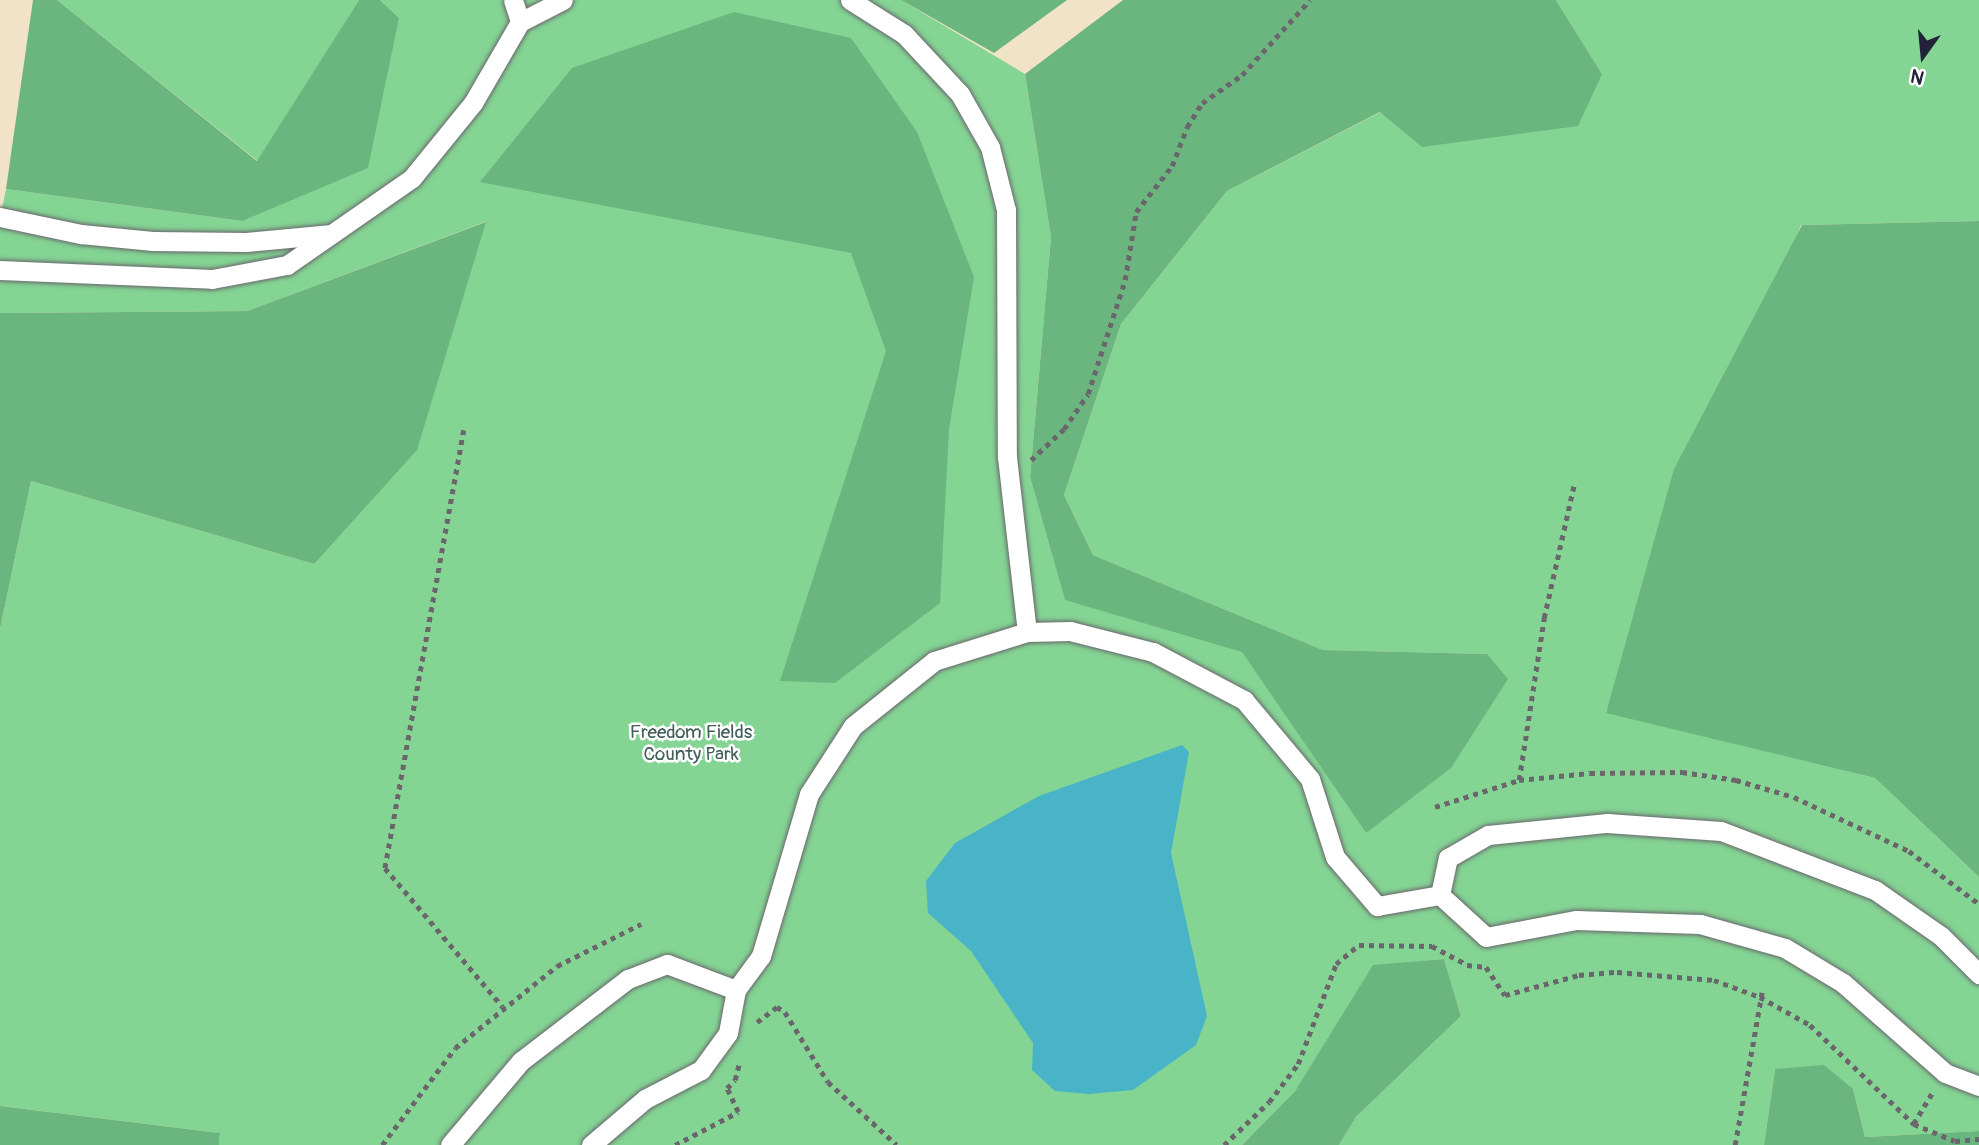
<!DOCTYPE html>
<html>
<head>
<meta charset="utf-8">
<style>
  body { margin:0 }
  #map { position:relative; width:1979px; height:1145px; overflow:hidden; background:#f1e3c7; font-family:Pangolin,sans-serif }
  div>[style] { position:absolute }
  .green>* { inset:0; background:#84d494 }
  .forest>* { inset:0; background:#6bb67e }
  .water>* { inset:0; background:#49b3c7 }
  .path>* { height:4.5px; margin-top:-2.25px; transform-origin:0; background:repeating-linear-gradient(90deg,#6a666c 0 5px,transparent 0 10px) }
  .roads { filter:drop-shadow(0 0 2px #6a666c) drop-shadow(0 0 2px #6a666c) }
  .service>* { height:19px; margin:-9.5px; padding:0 9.5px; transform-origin:9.5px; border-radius:9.5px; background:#fff }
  span { translate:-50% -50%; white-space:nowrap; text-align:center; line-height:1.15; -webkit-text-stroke:5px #fff; paint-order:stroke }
  .park-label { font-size:19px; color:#44605a }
  .north { position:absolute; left:1888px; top:21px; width:70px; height:70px; -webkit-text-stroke:5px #fff; paint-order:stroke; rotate:195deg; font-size:19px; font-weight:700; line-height:28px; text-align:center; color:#22223b }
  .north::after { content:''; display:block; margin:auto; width:24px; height:32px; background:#22223b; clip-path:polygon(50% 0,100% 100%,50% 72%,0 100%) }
</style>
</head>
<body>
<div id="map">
  <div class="green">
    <div style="clip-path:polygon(57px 0,359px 0,258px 161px)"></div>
    <div style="clip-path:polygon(380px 0,901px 0,1025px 74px,1051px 237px,1030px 477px,1065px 599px,1242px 651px,1366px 833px,1487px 654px,1323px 650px,1093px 555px,1064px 495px,1121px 324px,1227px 191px,1381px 112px,1602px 74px,1556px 0,1979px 0,1979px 221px,1801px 225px,1606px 712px,1875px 778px,1979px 877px,1979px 1131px,1865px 1137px,1853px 1089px,1775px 1069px,1764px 1145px,1339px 1145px,1356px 1117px,1461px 1016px,1444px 959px,1373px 966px,1295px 1091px,1242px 1145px,219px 1145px,220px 1133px,0 1106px,0 629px,31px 481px,314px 564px,485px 222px,247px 311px,0 313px,0 219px,6px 189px,242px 221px,399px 18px)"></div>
  </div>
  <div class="forest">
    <div style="clip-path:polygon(33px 0,57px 0,257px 161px,359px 0,380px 0,399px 18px,368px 168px,242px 221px,6px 189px)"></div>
    <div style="clip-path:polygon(901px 0,1067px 0,994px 53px)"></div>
    <div style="clip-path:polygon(1123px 0,1556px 0,1602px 74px,1578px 126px,1422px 147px,1380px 112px,1227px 191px,1121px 324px,1064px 495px,1093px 555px,1323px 650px,1487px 654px,1508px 679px,1451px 768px,1366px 833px,1242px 652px,1065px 600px,1030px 477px,1051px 237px,1025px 74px)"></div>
    <div style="clip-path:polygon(734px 12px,851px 38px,917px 132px,974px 277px,949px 429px,940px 603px,835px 683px,780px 681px,886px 351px,851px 253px,480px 182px,572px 68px)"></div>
    <div style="clip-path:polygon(1979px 221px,1979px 877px,1875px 778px,1606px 713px,1674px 469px,1802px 225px)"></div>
    <div style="clip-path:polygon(486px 222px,417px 450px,314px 564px,31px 481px,0 629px,0 313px,247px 311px)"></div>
    <div style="clip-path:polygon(1444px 959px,1461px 1016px,1356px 1117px,1339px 1145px,1242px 1145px,1295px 1091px,1373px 965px)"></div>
    <div style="clip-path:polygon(1824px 1065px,1853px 1089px,1865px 1137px,1979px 1131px,1979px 1145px,1764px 1145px,1775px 1069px)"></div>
    <div style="clip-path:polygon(0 1106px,220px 1133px,219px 1145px,0 1145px)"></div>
  </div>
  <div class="water">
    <div style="clip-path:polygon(1182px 745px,1189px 752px,1171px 853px,1207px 1016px,1196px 1045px,1133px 1090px,1089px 1094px,1055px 1091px,1032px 1070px,1033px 1043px,971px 951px,928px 913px,926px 881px,955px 843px,1039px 796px)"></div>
  </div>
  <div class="path">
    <div style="left:464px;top:430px;width:445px;rotate:100.2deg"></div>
    <div style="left:385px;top:868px;width:182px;rotate:49.7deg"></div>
    <div style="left:1031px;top:460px;width:45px;rotate:-43.2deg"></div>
    <div style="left:1064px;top:429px;width:42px;rotate:-55.6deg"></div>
    <div style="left:1088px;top:394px;width:120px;rotate:-72deg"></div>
    <div style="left:1125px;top:280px;width:69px;rotate:-80.8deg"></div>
    <div style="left:1136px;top:212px;width:58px;rotate:-52deg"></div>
    <div style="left:1172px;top:166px;width:42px;rotate:-69deg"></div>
    <div style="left:1187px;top:127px;width:28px;rotate:-58deg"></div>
    <div style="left:1202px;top:103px;width:49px;rotate:-35deg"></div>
    <div style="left:1242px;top:75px;width:101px;rotate:-47.8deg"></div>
    <div style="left:1519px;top:780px;width:164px;rotate:-81.2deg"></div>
    <div style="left:1544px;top:618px;width:136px;rotate:-77.3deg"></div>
    <div style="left:1435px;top:807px;width:88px;rotate:-17.8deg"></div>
    <div style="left:1519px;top:780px;width:71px;rotate:-5.6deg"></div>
    <div style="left:1590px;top:773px;width:92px;rotate:-0.6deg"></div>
    <div style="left:1682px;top:772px;width:55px;rotate:8.4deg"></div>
    <div style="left:1736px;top:780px;width:60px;rotate:16.3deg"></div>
    <div style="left:1794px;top:797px;width:127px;rotate:25.2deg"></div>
    <div style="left:1909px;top:851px;width:88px;rotate:37.1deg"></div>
    <div style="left:757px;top:1022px;width:25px;rotate:-37deg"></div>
    <div style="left:777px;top:1007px;width:9px;rotate:32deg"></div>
    <div style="left:785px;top:1012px;width:82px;rotate:58.4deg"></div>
    <div style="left:828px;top:1082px;width:93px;rotate:42.4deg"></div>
    <div style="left:1932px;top:1094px;width:35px;rotate:121deg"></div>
    <div style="left:1914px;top:1124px;width:44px;rotate:22.5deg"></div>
    <div style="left:1955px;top:1141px;width:24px;rotate:-5deg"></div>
    <div style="left:382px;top:1145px;width:121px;rotate:-53deg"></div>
    <div style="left:455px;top:1048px;width:131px;rotate:-38.8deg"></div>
    <div style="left:557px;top:966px;width:94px;rotate:-26.6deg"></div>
    <div style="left:675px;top:1145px;width:71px;rotate:-27.6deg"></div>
    <div style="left:738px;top:1112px;width:26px;rotate:-115deg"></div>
    <div style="left:727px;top:1088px;width:11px;rotate:-45deg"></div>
    <div style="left:735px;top:1080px;width:16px;rotate:-76deg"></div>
    <div style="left:1224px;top:1145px;width:62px;rotate:-43.7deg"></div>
    <div style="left:1269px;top:1102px;width:48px;rotate:-52.7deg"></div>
    <div style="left:1298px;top:1064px;width:107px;rotate:-69.2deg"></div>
    <div style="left:1336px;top:964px;width:30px;rotate:-40deg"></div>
    <div style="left:1359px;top:945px;width:73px;rotate:0.8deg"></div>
    <div style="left:1432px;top:946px;width:40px;rotate:28deg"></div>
    <div style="left:1467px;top:965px;width:19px;rotate:6deg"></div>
    <div style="left:1486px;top:967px;width:34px;rotate:56deg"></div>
    <div style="left:1505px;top:995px;width:77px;rotate:-15.1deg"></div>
    <div style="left:1579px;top:975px;width:38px;rotate:-5deg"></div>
    <div style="left:1617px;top:972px;width:97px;rotate:4.7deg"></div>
    <div style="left:1714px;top:980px;width:49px;rotate:20.3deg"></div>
    <div style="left:1760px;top:997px;width:57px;rotate:29.2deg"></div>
    <div style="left:1810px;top:1025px;width:144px;rotate:43.6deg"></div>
    <div style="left:1735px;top:1145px;width:155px;rotate:-80deg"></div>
  </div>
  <div class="roads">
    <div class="service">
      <div style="left:513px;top:0;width:23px;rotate:72deg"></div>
      <div style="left:850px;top:0;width:64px;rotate:32.2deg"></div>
      <div style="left:904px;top:34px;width:82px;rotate:47deg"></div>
      <div style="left:960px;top:94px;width:61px;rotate:60.5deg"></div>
      <div style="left:990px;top:147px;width:65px;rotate:75.7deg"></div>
      <div style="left:1006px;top:210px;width:247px;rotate:89.8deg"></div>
      <div style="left:1007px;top:457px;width:176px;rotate:83.5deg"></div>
      <div style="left:0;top:217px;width:83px;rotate:11.9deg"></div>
      <div style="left:81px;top:234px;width:72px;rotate:5.6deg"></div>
      <div style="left:153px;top:241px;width:93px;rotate:0.6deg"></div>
      <div style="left:246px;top:242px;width:86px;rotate:-5.3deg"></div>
      <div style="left:0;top:270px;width:212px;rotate:2.4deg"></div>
      <div style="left:212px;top:279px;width:76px;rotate:-10.6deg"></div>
      <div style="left:287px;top:265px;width:152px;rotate:-34.8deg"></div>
      <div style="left:412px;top:178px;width:97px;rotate:-50.9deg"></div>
      <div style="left:473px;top:103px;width:94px;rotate:-59.9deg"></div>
      <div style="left:520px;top:22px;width:48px;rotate:-27.1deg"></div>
      <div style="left:1440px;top:895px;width:38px;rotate:-78deg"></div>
      <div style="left:1448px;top:858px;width:46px;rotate:-29.9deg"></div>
      <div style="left:1488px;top:835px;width:120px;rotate:-5.8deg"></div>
      <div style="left:1607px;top:823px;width:114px;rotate:4deg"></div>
      <div style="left:1721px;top:831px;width:165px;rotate:21deg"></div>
      <div style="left:1875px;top:890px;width:80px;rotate:34.9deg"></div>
      <div style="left:1941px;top:936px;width:54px;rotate:45deg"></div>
      <div style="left:1440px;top:895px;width:62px;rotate:42.4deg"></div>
      <div style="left:1486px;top:937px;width:92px;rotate:-10.7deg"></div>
      <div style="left:1576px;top:920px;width:124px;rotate:1.8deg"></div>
      <div style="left:1700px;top:924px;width:88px;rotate:15.8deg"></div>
      <div style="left:1785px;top:948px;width:68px;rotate:31.1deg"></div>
      <div style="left:1843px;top:983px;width:136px;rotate:41.4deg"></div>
      <div style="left:1945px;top:1073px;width:36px;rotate:21deg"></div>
      <div style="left:450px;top:1145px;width:110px;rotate:-49.8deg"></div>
      <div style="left:521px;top:1061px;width:135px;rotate:-37.5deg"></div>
      <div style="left:628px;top:979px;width:42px;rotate:-21deg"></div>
      <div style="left:667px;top:964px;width:74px;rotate:20.6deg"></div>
      <div style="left:591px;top:1145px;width:71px;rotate:-40.4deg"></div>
      <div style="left:645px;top:1099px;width:63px;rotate:-27.4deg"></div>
      <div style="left:701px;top:1070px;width:46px;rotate:-53.9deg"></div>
      <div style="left:728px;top:1033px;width:44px;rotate:-79.5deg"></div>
      <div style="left:736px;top:990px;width:42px;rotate:-53.7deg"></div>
      <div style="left:761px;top:956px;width:169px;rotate:-73.5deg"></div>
      <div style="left:809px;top:794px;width:81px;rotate:-57.1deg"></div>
      <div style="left:853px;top:726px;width:104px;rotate:-38.7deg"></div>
      <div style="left:934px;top:661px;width:97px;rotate:-17.3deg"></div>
      <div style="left:1027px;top:632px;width:43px;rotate:-1.3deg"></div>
      <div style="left:1070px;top:631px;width:86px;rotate:14.2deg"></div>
      <div style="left:1153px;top:652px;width:103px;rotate:27.8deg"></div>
      <div style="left:1244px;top:700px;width:103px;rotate:50.1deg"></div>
      <div style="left:1310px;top:779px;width:82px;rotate:72.2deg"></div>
      <div style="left:1335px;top:857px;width:65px;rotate:49.4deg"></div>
      <div style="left:1377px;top:906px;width:64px;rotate:-9.9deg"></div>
    </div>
  </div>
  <div class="park-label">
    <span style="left:691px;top:744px">Freedom Fields<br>County Park</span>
  </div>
  <div class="north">N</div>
</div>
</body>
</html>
